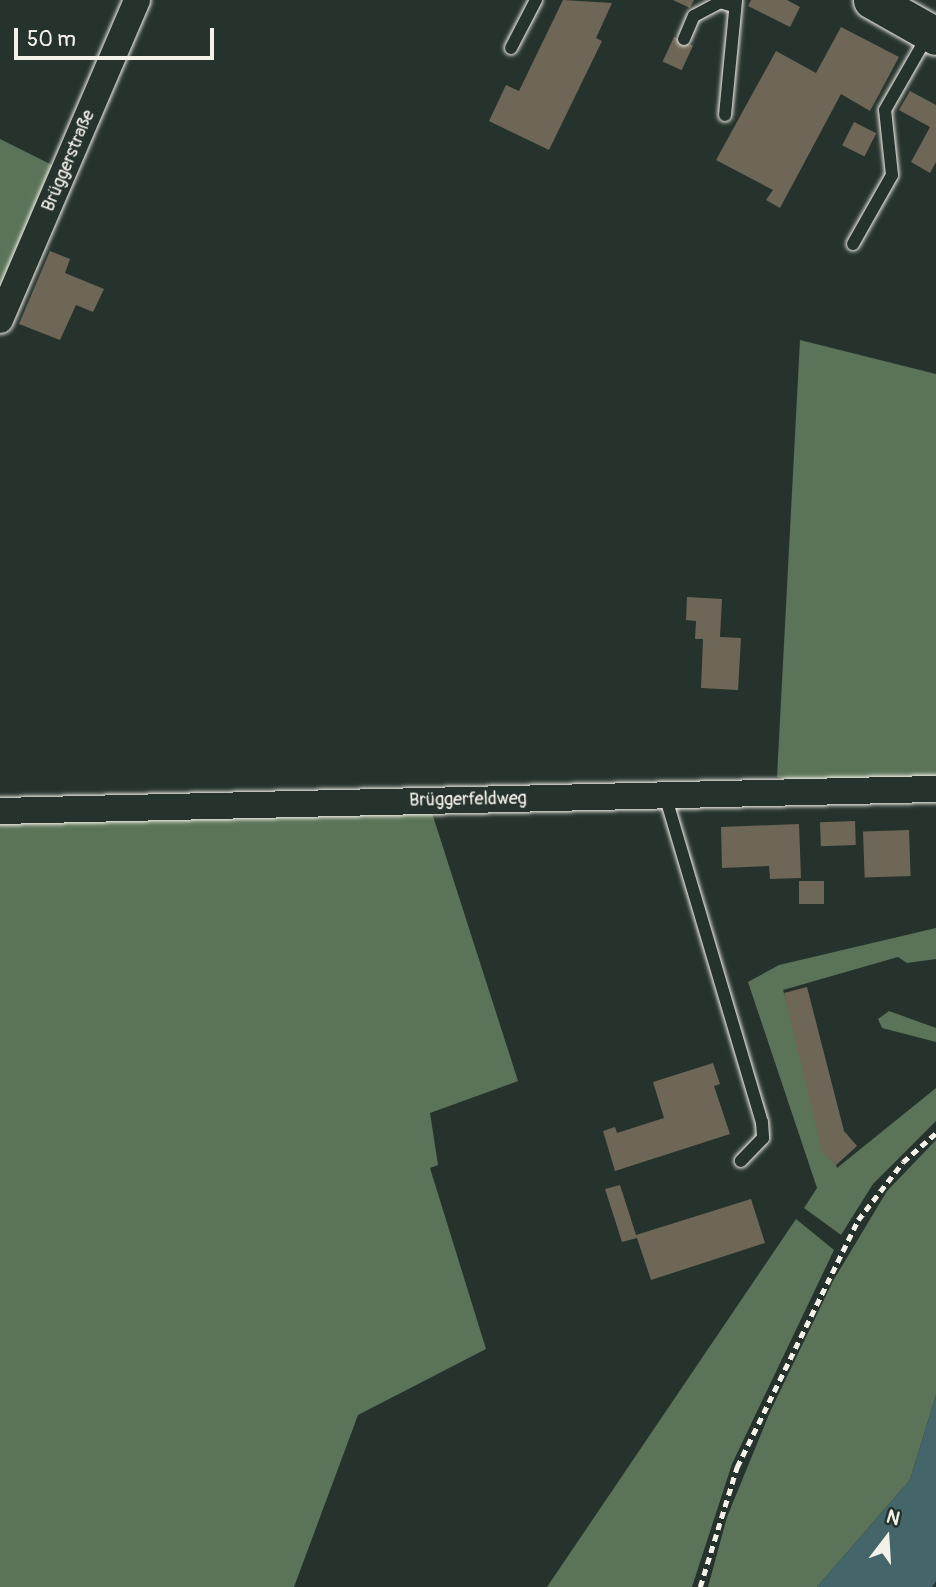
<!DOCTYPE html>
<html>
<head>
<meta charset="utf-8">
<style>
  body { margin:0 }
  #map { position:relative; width:936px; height:1587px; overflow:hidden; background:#26332d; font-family:Pangolin,sans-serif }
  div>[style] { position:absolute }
  .green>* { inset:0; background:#5a7359 }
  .water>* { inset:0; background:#44666b }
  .building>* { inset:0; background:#6e6656; transform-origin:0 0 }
  .path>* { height:4.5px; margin-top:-2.25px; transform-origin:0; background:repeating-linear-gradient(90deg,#f4f1e8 0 7px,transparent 0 12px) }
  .roads { filter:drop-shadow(0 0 2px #f4f1e8) drop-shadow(0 0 2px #f4f1e8) }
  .service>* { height:12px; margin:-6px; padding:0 6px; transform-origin:6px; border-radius:6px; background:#26332d }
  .minor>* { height:26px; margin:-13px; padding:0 13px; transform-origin:13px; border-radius:13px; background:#26332d }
  .secondary>* { height:37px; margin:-18.5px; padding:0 18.5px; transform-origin:18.5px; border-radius:18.5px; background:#26332d }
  span { translate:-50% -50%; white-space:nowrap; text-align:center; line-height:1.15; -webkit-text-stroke:5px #26332d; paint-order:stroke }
  .street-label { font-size:18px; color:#f4f1e8 }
  .north { position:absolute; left:852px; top:1503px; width:70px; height:70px; -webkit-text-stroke:5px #26332d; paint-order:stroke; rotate:17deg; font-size:19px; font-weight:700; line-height:28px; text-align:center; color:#f4f1e8 }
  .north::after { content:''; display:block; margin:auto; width:24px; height:32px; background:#f4f1e8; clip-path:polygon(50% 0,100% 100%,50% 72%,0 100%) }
  .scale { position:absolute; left:14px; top:28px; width:200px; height:32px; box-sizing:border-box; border:4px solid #f4f1e8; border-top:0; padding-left:9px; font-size:21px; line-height:24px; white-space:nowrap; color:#f4f1e8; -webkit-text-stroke:5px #26332d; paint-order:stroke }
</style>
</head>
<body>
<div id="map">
  <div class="green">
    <div style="clip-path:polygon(0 139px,56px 167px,0 297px)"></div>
    <div style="clip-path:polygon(800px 340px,936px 374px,936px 776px,795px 781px,777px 777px)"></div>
    <div style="clip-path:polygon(432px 813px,518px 1081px,430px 1113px,438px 1165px,430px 1168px,486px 1349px,358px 1415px,294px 1587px,0 1587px,0 819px)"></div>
    <div style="clip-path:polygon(936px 928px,936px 959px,907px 963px,898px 957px,783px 990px,837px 1168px,936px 1088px,936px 1121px,873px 1184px,841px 1235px,804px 1208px,817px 1188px,748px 982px,779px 965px)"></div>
    <div style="clip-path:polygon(889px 1011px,936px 1028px,936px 1042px,882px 1028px,878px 1019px)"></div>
    <div style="clip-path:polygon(936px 1140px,936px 1395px,910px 1480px,817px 1587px,708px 1587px,727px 1517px,770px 1412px,833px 1281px,887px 1191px)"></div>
    <div style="clip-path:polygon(796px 1219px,834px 1250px,732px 1464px,692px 1587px,547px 1587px)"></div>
  </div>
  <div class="water">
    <div style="clip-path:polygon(936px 1395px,936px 1581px,932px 1587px,817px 1587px,910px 1480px)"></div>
  </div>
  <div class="building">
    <div style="clip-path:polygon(563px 0,612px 3px,596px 38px,602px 41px,549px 150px,489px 121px,506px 85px,519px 91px)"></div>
    <div style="clip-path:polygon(673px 0,694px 0,690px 8px)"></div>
    <div style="clip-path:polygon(751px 0,787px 0,800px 7px,790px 27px,748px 6px)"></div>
    <div style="clip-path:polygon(841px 27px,899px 57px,870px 111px,841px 94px,780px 208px,766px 200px,773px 190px,716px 160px,776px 51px,816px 73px)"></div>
    <div style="left:674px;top:37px;width:21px;height:27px;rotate:25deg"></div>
    <div style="clip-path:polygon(910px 91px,936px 105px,936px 162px,930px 173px,911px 162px,930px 127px,899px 110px)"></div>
    <div style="left:854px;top:122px;width:25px;height:26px;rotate:27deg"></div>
    <div style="clip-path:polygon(50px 251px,70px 259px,65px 273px,104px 289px,93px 312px,76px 305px,60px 340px,19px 324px)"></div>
    <div style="clip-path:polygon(687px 597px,722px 599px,720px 637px,741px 638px,738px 690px,701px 688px,703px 639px,695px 639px,696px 621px,686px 620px)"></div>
    <div style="left:855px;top:821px;width:24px;height:35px;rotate:88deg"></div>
    <div style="clip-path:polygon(799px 824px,801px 878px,770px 879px,769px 866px,722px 868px,721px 827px)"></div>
    <div style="left:909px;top:830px;width:46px;height:46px;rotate:88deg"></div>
    <div style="left:824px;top:881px;width:23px;height:25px;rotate:90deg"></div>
    <div style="clip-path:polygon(807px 987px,844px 1131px,857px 1146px,835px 1166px,822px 1152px,784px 993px)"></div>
    <div style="clip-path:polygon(713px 1063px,720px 1084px,714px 1086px,730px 1134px,615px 1171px,603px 1131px,615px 1127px,617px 1133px,664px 1118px,653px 1082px)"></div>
    <div style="clip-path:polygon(620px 1185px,636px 1235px,751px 1199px,765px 1243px,651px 1280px,637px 1238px,622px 1242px,605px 1189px)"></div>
  </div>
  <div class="path">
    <div style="left:700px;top:1587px;width:126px;rotate:-72.9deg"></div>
    <div style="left:737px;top:1467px;width:275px;rotate:-63.9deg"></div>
    <div style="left:858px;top:1220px;width:73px;rotate:-52.2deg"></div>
    <div style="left:903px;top:1162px;width:44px;rotate:-41.3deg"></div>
  </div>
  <div class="roads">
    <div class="service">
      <div style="left:684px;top:39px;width:25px;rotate:-67deg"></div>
      <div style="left:694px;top:16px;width:30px;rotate:-28deg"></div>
      <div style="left:720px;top:2px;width:14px;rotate:17deg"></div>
      <div style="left:511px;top:48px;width:54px;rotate:-62.5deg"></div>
      <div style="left:725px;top:115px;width:116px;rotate:-84.5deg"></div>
      <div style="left:853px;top:244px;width:79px;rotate:-60.5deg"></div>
      <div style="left:892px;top:175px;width:65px;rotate:-96.1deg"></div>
      <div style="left:885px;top:110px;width:86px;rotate:-60.2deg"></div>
      <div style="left:665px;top:795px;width:341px;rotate:73.5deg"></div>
      <div style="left:762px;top:1122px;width:16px;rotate:86deg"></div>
      <div style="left:763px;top:1138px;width:32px;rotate:134deg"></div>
    </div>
    <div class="minor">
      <div style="left:0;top:320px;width:348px;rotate:-66.8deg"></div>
      <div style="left:0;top:811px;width:936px;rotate:-1.35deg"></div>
    </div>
    <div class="secondary">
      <div style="left:872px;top:0;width:73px;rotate:29.4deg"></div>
    </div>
  </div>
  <div class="street-label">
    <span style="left:69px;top:161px;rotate:-67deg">Brüggerstraße</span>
    <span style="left:468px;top:800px;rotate:-1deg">Brüggerfeldweg</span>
  </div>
  <div class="north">N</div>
  <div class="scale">50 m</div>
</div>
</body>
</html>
